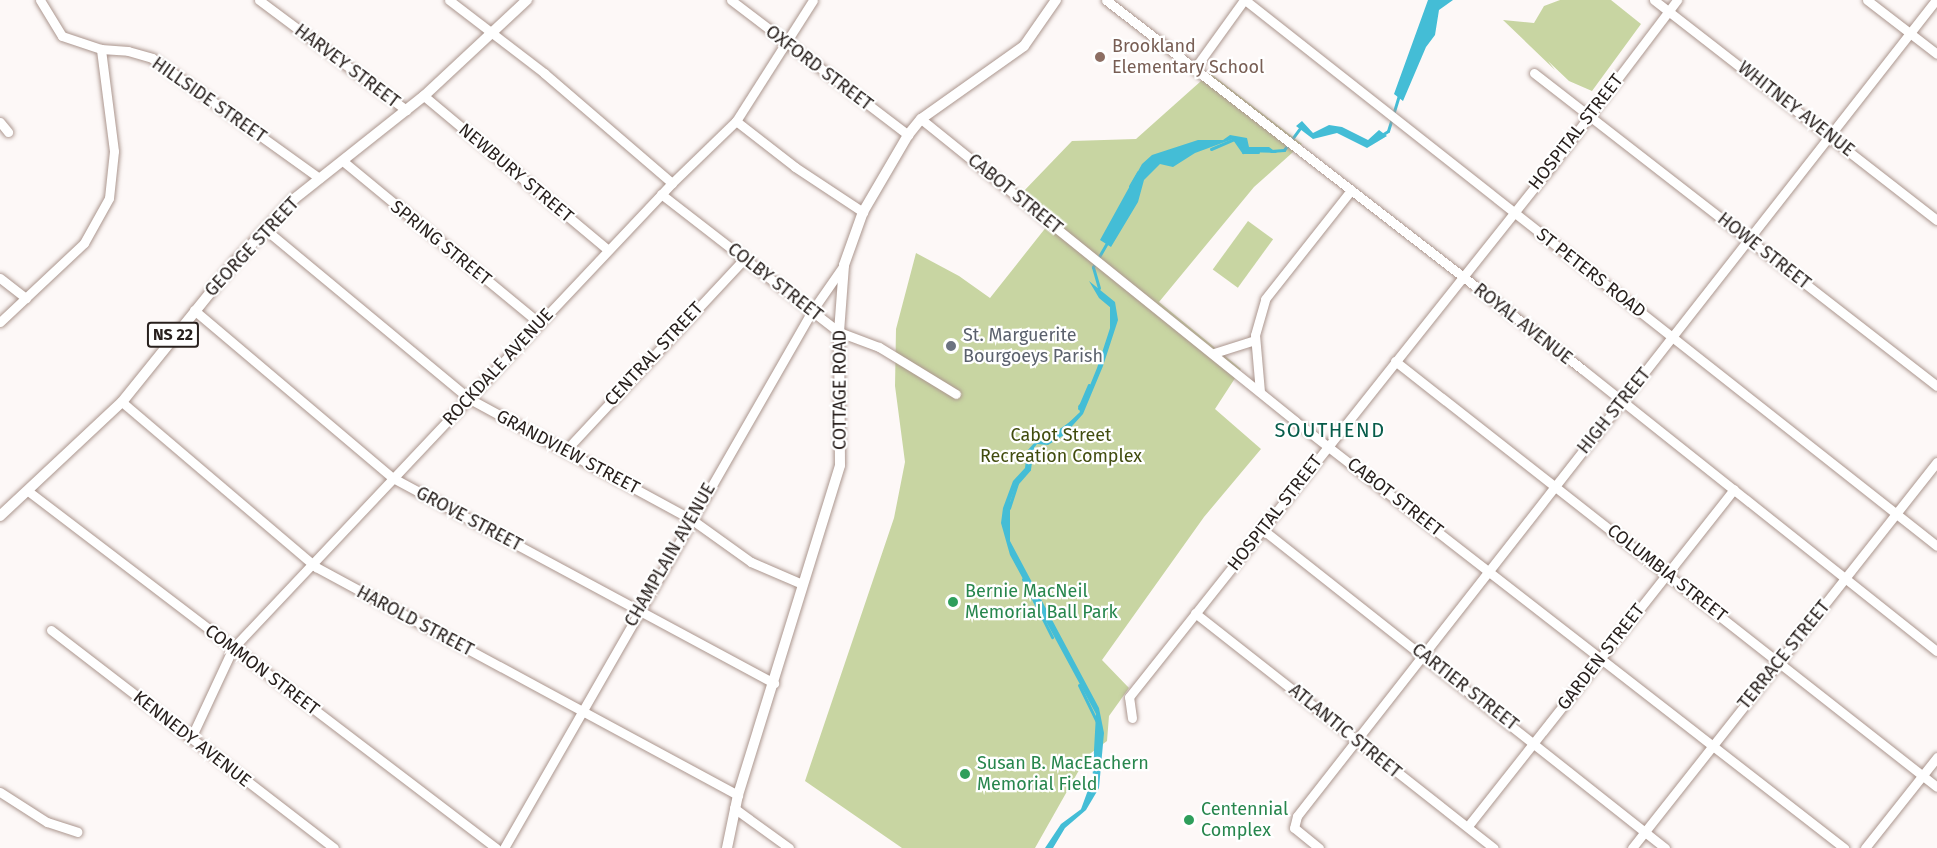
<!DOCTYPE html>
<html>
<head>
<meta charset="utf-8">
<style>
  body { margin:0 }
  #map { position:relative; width:1937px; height:848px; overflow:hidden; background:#fdf8f7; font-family:"Fira Sans",sans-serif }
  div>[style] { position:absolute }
  .green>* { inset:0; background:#c8d5a2; transform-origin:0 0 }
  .water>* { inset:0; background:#44bdd6 }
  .stream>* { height:3px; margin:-1.5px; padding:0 1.5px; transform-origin:1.5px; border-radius:1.5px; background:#44bdd6 }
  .roads { filter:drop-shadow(0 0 2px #ab968e) drop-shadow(0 0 2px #ab968e) }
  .minor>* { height:9px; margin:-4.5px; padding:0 4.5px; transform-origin:4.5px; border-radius:4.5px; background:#fff }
  .major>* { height:10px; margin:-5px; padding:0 5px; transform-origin:5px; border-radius:5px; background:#fff }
  .dots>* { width:16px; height:16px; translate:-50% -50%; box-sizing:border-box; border:3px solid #fff; border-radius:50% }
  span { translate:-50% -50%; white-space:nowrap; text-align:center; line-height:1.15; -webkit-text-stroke:4.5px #fff; paint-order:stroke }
  .shield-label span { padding:2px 4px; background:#fff; border:2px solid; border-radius:4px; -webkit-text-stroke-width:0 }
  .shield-label { font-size:16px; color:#28201d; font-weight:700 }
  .education-label { font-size:18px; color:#785e54 }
  .left { translate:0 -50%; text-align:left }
  .street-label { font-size:18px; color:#28201d }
  .worship-label { font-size:18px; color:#5b616d }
  .park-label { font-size:18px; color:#414c0e }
  .leisure-label { font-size:18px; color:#27864d }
  .neighbourhood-label { font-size:20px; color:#065c4a; letter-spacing:1.5px }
</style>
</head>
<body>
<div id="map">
  <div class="green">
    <div style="clip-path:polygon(1560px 0,1611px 0,1641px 24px,1592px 91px,1569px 81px,1548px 61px,1555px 70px,1503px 20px,1534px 23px,1544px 6px)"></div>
    <div style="clip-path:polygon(1210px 73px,1302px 144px,1254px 187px,1159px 302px,1241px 369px,1215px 409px,1261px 449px,1204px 517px,1102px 660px,1129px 688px,1109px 716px,1107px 741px,1087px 756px,1035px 848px,902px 848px,805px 781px,894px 518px,905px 462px,895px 386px,896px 329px,916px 253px,959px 276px,990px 298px,1051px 221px,1021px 194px,1072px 141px,1136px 139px)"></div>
    <div style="left:1248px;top:221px;width:31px;height:60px;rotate:36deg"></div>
  </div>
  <div class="water">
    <div style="clip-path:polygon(1428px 0,1453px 0,1439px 10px,1435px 35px,1426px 47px,1403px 101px,1394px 94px)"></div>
    <div style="clip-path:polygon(1302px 121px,1313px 133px,1329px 125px,1342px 127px,1368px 140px,1379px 130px,1387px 136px,1367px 148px,1337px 133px,1313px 139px,1296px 126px)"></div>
    <div style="clip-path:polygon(1230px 135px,1247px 138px,1249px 147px,1269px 147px,1277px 153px,1243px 152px,1233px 139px,1195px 153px,1173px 167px,1160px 164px,1144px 180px,1138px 202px,1111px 247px,1100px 240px,1142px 164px,1152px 155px,1198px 140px,1223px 140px)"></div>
    <div style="clip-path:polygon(1089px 281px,1115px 302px,1118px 320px,1103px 366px,1083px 414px,1064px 435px,1048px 445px,1037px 444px,1030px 453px,1029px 469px,1017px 483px,1010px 502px,1010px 541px,1099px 708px,1104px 733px,1099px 788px,1086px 810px,1065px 828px,1053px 848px,1045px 848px,1061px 824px,1084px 807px,1092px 786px,1096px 714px,1010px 555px,1001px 523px,1003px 508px,1013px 481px,1025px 468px,1027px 451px,1036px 441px,1059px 432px,1080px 412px,1078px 406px,1084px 400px,1097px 368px,1112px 322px,1111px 308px,1099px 298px)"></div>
  </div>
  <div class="stream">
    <div style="left:1380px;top:136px;width:9px;rotate:-32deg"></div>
    <div style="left:1388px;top:131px;width:39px;rotate:-73deg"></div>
    <div style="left:1211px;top:149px;width:25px;rotate:-23deg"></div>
    <div style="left:1234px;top:139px;width:16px;rotate:55deg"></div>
    <div style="left:1243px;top:152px;width:15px"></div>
    <div style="left:1271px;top:151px;width:13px;rotate:-4deg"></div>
    <div style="left:1284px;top:150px;width:29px;rotate:-54deg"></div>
    <div style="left:1130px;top:186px;width:16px;rotate:-60deg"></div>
    <div style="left:1099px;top:288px;width:22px;rotate:-106deg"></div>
    <div style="left:1093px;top:267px;width:28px;rotate:-60deg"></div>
    <div style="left:1111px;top:306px;width:21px;rotate:90deg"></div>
    <div style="left:1079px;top:408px;width:25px;rotate:-67deg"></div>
    <div style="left:1054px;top:434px;width:21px;rotate:-35deg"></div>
    <div style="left:1009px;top:508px;width:26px;rotate:-72deg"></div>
    <div style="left:1017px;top:483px;width:18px;rotate:-49deg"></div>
    <div style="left:1029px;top:469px;width:21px;rotate:-82deg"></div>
    <div style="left:1023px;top:579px;width:65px;rotate:63.4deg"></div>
    <div style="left:1079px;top:685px;width:41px;rotate:64.1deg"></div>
    <div style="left:1082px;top:809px;width:32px;rotate:-70deg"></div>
  </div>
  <div class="roads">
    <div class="minor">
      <div style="left:40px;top:0;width:42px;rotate:58.6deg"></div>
      <div style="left:62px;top:36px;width:41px;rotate:18.4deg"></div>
      <div style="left:101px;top:49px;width:27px;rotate:4deg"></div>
      <div style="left:128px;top:51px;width:25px;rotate:16deg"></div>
      <div style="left:152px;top:58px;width:206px;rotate:35.7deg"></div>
      <div style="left:259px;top:0;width:184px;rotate:36.8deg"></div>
      <div style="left:449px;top:0;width:120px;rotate:37.5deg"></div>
      <div style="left:544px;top:73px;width:169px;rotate:40.7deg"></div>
      <div style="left:731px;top:0;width:223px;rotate:37.3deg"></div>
      <div style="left:1106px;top:0;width:602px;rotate:37.78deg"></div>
      <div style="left:1582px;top:369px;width:453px;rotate:38.5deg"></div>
      <div style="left:1245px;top:0;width:881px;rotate:38.27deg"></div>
      <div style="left:1654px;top:0;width:358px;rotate:37.9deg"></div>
      <div style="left:1867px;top:0;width:88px;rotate:37.6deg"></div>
      <div style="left:1195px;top:68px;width:84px;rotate:-54.2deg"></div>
      <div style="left:1534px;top:73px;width:510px;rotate:37.84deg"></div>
      <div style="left:424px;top:96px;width:240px;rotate:39.9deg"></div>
      <div style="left:921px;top:119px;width:481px;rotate:38.9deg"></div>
      <div style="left:1295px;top:421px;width:696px;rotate:37.87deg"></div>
      <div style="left:736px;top:121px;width:75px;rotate:37.9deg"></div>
      <div style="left:795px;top:167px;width:82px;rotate:33.5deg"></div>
      <div style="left:0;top:122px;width:13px;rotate:51deg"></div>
      <div style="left:344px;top:162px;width:253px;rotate:39.5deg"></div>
      <div style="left:661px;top:194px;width:225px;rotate:37.8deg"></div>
      <div style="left:839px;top:332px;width:43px;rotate:20.6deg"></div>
      <div style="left:879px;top:347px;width:90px;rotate:31.4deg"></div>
      <div style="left:266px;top:230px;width:263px;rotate:39.7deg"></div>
      <div style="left:468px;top:398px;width:254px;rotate:28.5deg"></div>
      <div style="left:691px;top:519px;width:74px;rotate:35.6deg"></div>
      <div style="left:751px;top:562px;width:56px;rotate:23.3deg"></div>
      <div style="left:0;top:278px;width:33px;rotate:38deg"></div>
      <div style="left:194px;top:310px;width:260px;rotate:40.2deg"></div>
      <div style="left:393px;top:478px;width:433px;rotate:28.3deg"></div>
      <div style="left:0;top:322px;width:115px;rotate:-43.2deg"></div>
      <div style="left:84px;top:243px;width:51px;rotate:-60.9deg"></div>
      <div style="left:109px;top:198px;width:47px;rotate:-83.9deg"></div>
      <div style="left:114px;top:151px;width:103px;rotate:-97.3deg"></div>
      <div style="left:1214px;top:353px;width:43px;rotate:-17.6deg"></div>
      <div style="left:1395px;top:361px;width:689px;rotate:38.17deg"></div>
      <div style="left:1260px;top:392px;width:57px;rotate:-95deg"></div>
      <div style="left:1255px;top:335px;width:37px;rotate:-74deg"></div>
      <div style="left:1265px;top:299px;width:139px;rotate:-51.7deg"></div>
      <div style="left:122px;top:402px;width:255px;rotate:40.4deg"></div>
      <div style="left:316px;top:567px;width:480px;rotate:28.4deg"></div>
      <div style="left:565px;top:451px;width:262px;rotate:-47deg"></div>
      <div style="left:28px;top:491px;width:589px;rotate:37.34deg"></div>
      <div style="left:1262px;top:529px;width:514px;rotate:38.36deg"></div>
      <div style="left:1195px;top:613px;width:380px;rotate:38.2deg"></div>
      <div style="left:51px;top:630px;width:357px;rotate:37.6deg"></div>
      <div style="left:1132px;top:718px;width:21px;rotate:-98deg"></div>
      <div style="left:1129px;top:697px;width:681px;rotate:-51.5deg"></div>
      <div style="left:1553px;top:164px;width:206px;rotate:-52.9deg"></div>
      <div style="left:191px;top:738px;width:99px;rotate:-65deg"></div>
      <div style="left:233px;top:648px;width:639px;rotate:-46.65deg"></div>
      <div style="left:672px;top:183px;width:89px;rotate:-44.1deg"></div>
      <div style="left:736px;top:121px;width:143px;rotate:-57.5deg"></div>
      <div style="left:0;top:792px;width:56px;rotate:32.6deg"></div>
      <div style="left:47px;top:822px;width:32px;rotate:18deg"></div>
      <div style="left:734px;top:808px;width:68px;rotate:36deg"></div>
      <div style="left:1468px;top:826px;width:429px;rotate:-51.7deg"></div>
      <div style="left:504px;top:848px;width:619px;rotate:-60.16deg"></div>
      <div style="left:812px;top:311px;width:56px;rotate:-55.2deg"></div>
      <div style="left:1319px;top:848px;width:32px;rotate:-141deg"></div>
      <div style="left:1294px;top:828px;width:12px;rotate:-76deg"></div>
      <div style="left:1297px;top:816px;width:1036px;rotate:-51.94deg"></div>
      <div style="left:1632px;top:848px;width:492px;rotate:-51.7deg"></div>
      <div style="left:1865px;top:848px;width:116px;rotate:-51.6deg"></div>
    </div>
    <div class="major">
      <div style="left:0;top:516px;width:167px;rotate:-43.1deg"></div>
      <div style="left:122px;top:402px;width:180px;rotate:-51.1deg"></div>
      <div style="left:235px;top:262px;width:86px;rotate:-46.9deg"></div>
      <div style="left:294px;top:199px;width:166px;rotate:-38.4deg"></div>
      <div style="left:424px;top:96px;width:141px;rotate:-43deg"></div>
      <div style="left:727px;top:848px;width:54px;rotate:-78.3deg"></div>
      <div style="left:738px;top:795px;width:345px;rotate:-72.8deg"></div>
      <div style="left:840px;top:465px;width:133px;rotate:-90.4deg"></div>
      <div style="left:839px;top:332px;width:67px;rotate:-85.7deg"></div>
      <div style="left:844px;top:265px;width:56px;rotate:-70.3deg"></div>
      <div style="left:863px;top:212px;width:89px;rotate:-59.7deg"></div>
      <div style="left:908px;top:135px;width:21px;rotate:-51deg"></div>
      <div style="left:921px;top:119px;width:126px;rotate:-35.3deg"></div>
      <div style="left:1024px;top:46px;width:56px;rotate:-55.2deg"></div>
    </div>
  </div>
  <div class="dots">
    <div style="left:1100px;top:57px;background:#8d6e63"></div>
    <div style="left:951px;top:346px;background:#6b7280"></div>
    <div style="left:953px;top:602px;background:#2e9e5b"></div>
    <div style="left:965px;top:774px;background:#2e9e5b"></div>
    <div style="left:1189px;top:820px;background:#2e9e5b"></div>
  </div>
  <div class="shield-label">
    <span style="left:173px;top:335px">NS 22</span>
  </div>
  <div class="education-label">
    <span class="left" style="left:1112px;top:57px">Brookland<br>Elementary School</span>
  </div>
  <div class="street-label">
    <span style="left:347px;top:66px;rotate:37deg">HARVEY STREET</span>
    <span style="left:819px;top:68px;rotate:37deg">OXFORD STREET</span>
    <span style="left:209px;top:100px;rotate:35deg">HILLSIDE STREET</span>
    <span style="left:1796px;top:109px;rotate:38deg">WHITNEY AVENUE</span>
    <span style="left:1576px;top:132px;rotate:-52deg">HOSPITAL STREET</span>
    <span style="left:516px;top:173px;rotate:40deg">NEWBURY STREET</span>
    <span style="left:1015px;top:194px;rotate:39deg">CABOT STREET</span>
    <span style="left:441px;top:243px;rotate:39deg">SPRING STREET</span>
    <span style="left:252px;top:247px;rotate:-47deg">GEORGE STREET</span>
    <span style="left:1764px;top:251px;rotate:38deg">HOWE STREET</span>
    <span style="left:1591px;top:273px;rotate:38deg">ST PETERS ROAD</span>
    <span style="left:775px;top:282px;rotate:38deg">COLBY STREET</span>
    <span style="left:1523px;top:324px;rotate:38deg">ROYAL AVENUE</span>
    <span style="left:654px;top:354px;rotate:-47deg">CENTRAL STREET</span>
    <span style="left:498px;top:367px;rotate:-47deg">ROCKDALE AVENUE</span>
    <span style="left:840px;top:390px;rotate:-90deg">COTTAGE ROAD</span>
    <span style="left:1614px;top:411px;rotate:-51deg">HIGH STREET</span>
    <span style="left:568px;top:452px;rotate:28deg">GRANDVIEW STREET</span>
    <span style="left:1395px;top:497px;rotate:38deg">CABOT STREET</span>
    <span style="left:1275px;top:513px;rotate:-52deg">HOSPITAL STREET</span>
    <span style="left:469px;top:519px;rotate:28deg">GROVE STREET</span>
    <span style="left:670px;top:555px;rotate:-60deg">CHAMPLAIN AVENUE</span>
    <span style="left:1667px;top:573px;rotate:38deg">COLUMBIA STREET</span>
    <span style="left:415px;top:621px;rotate:28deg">HAROLD STREET</span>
    <span style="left:1784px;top:655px;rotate:-51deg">TERRACE STREET</span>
    <span style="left:1601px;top:657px;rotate:-52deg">GARDEN STREET</span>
    <span style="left:262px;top:670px;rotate:37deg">COMMON STREET</span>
    <span style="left:1465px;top:687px;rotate:38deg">CARTIER STREET</span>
    <span style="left:1345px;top:731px;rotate:39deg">ATLANTIC STREET</span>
    <span style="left:192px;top:739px;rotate:38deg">KENNEDY AVENUE</span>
  </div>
  <div class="worship-label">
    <span class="left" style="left:963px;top:346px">St. Marguerite<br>Bourgoeys Parish</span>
  </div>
  <div class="park-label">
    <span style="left:1061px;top:446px">Cabot Street<br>Recreation Complex</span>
  </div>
  <div class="leisure-label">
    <span class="left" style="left:965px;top:602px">Bernie MacNeil<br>Memorial Ball Park</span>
    <span class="left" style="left:977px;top:774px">Susan B. MacEachern<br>Memorial Field</span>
    <span class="left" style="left:1201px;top:820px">Centennial<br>Complex</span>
  </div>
  <div class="neighbourhood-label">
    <span style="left:1330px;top:430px">SOUTHEND</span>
  </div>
</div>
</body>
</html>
